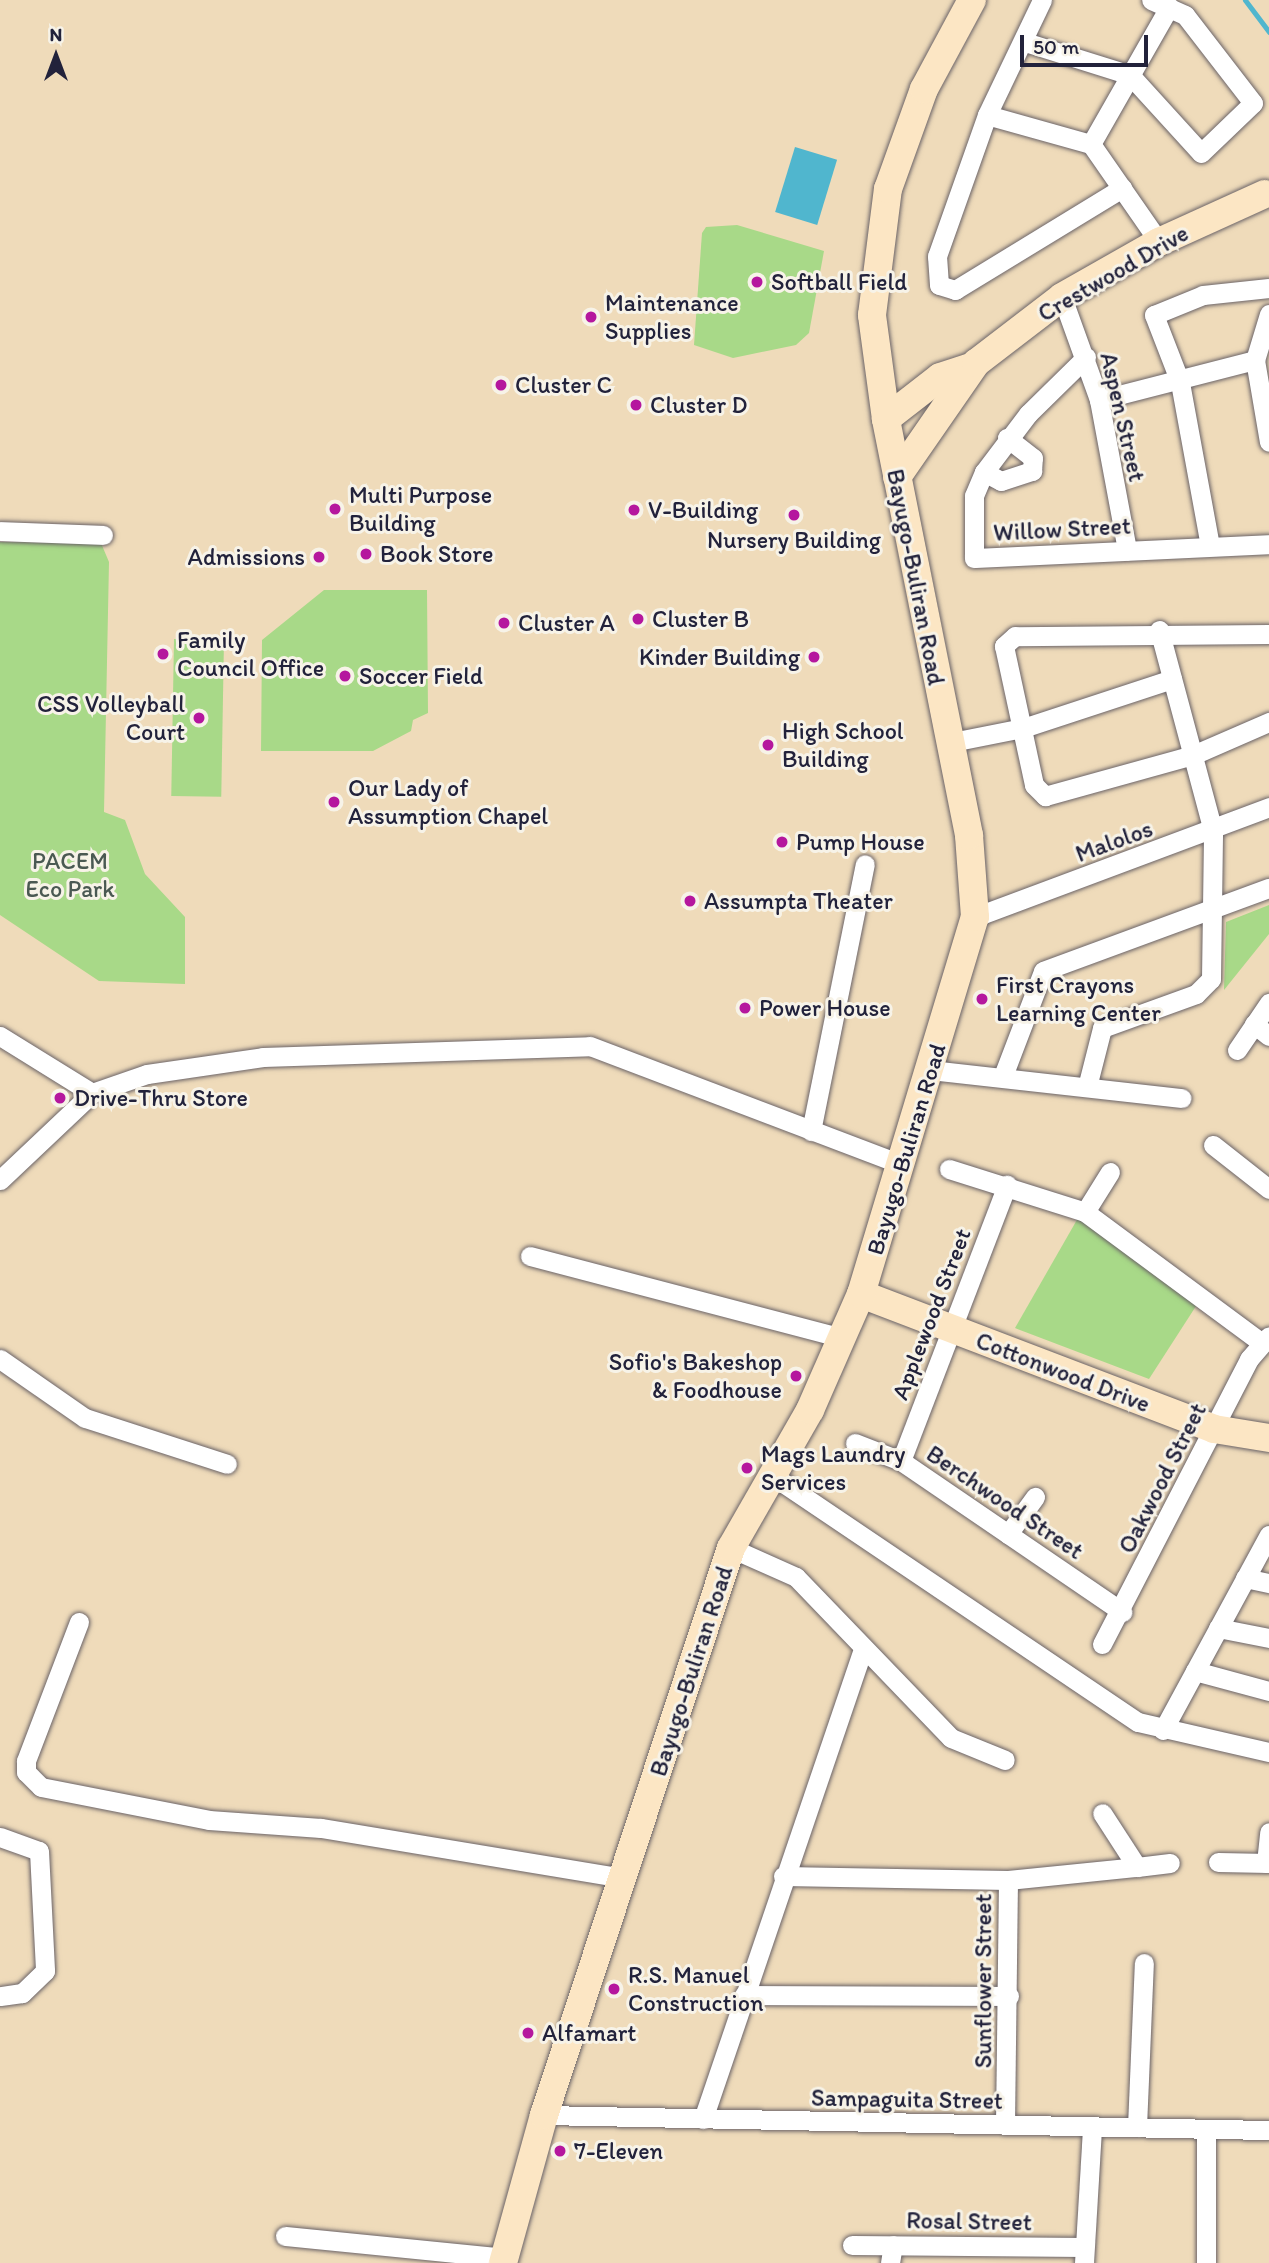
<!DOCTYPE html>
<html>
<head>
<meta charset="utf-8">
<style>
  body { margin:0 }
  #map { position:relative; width:1269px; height:2263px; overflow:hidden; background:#efdbba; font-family:Itim,sans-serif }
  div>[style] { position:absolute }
  .green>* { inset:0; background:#a8d988; transform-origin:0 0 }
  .water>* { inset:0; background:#50b6ce; transform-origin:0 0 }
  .stream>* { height:5px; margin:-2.5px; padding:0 2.5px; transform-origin:2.5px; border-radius:2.5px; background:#50b6ce }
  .roads { filter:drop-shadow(0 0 2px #6a6367) drop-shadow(0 0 2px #6a6367) }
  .street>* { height:19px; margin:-9.5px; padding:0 9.5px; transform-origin:9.5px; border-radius:9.5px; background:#fff }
  .secondary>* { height:28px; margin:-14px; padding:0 14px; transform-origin:14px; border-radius:14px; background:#fce6c4 }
  .dots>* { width:19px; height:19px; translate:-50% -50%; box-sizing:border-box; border:4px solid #f7f3e8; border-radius:50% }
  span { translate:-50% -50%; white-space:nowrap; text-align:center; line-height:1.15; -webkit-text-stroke:6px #f7f3e8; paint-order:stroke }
  .street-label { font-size:24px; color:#22223b }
  .poi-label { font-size:24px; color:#22223b }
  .left { translate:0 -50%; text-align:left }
  .right { translate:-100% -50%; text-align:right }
  .park-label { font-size:24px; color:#4a5952 }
  .north { position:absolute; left:21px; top:21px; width:70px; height:70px; -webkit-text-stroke:5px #f7f3e8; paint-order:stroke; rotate:0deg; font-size:19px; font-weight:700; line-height:28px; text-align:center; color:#22223b }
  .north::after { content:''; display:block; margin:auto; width:24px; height:32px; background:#22223b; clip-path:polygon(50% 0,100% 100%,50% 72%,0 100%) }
  .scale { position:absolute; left:1020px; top:35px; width:128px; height:32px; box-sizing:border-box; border:4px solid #22223b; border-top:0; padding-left:9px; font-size:21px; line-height:24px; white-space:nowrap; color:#22223b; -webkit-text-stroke:5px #f7f3e8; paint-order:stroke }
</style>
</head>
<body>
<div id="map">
  <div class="green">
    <div style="clip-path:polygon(737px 225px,824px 251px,809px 333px,796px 345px,733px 358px,694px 345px,702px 233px,706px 227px)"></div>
    <div style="clip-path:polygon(0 542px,101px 543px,109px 562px,104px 812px,125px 820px,145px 874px,185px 917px,185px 984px,99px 981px,0 915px)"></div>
    <div style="clip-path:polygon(324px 590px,427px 590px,428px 713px,413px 720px,411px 731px,373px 751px,261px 751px,262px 640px)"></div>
    <div style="left:174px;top:639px;width:50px;height:157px;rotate:1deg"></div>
    <div style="clip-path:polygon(1269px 905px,1269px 934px,1224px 990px,1226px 922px)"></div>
    <div style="clip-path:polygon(1078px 1218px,1198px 1303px,1149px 1379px,1015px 1328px)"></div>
  </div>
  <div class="water">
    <div style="left:795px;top:147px;width:44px;height:68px;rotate:17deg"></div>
  </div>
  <div class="stream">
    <div style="left:1245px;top:0;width:40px;rotate:53deg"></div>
  </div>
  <div class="roads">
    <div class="street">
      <div style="left:1042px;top:0;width:127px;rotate:115.6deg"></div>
      <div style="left:987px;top:115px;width:150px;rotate:109.5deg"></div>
      <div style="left:937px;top:256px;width:29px;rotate:86deg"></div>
      <div style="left:939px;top:285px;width:17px;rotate:17deg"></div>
      <div style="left:955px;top:290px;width:196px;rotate:-31.4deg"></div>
      <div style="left:1025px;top:42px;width:110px;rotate:17.4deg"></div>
      <div style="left:1130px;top:75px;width:105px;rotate:47.7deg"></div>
      <div style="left:1201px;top:153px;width:72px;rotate:-43.9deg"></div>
      <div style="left:1253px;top:103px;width:111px;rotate:-127.7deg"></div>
      <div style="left:1185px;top:15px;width:37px;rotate:-156deg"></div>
      <div style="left:987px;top:115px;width:108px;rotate:15.6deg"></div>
      <div style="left:1091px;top:144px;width:119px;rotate:55.2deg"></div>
      <div style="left:1091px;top:144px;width:158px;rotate:-60.3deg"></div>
      <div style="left:1062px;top:297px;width:109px;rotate:70.2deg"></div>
      <div style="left:1099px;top:400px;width:153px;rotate:79.4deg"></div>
      <div style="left:1269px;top:314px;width:48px;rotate:106.9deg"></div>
      <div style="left:1255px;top:360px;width:83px;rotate:80.3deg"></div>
      <div style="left:1086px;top:357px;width:81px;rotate:135.5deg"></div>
      <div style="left:1028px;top:414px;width:73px;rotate:127.2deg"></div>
      <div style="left:984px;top:472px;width:26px;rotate:113deg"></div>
      <div style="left:974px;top:496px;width:62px;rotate:90deg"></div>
      <div style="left:974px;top:558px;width:295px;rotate:-2.7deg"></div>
      <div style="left:1099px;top:400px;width:161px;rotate:-14.4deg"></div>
      <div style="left:984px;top:472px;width:19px;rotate:28deg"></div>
      <div style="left:1001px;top:481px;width:33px;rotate:-18deg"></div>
      <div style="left:1032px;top:471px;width:13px;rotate:-86deg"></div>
      <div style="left:1033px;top:458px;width:33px;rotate:-142deg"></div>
      <div style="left:0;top:531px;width:103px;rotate:2.2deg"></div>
      <div style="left:1210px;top:546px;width:167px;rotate:-100.4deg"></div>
      <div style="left:1180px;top:382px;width:72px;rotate:-111.2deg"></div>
      <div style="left:1154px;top:315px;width:53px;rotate:-22.2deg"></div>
      <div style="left:1203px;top:295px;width:66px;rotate:-6.1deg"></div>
      <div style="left:1269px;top:634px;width:254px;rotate:179.5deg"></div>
      <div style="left:1015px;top:636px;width:15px;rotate:138deg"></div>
      <div style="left:1004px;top:646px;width:142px;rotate:77.8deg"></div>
      <div style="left:1034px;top:785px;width:16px;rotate:45deg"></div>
      <div style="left:1045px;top:796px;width:154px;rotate:-15.5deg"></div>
      <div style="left:1193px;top:755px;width:83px;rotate:-23.5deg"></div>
      <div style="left:947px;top:743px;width:77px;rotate:-11.2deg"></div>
      <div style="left:1023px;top:728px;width:157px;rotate:-18.2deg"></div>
      <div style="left:975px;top:917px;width:314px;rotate:-20.5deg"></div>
      <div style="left:1254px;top:1024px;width:19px;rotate:39deg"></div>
      <div style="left:0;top:1036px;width:108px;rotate:31.8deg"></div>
      <div style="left:1237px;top:1050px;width:57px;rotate:-55.8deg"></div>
      <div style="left:931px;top:1070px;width:252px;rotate:6.4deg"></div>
      <div style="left:1003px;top:1076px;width:112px;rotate:-69.1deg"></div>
      <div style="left:1043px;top:971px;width:241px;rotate:-20.2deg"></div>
      <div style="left:1087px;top:1087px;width:61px;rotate:-75.7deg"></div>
      <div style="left:1102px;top:1028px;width:100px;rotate:-19.9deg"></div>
      <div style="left:1196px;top:994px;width:21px;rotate:-45deg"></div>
      <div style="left:1211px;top:979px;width:148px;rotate:-89.2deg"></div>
      <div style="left:1213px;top:831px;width:208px;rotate:-105deg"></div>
      <div style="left:811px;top:1131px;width:272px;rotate:-78.6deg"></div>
      <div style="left:1213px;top:1145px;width:71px;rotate:38.2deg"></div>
      <div style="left:949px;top:1169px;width:143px;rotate:17.5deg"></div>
      <div style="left:1085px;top:1212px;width:220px;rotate:36.5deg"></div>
      <div style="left:0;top:1180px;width:127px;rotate:-43.4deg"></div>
      <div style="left:92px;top:1093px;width:58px;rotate:-19.1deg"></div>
      <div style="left:147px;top:1074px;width:117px;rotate:-8.3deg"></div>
      <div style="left:263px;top:1057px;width:327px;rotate:-1.9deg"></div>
      <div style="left:590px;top:1046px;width:335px;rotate:20.8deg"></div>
      <div style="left:1085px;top:1212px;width:47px;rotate:-58deg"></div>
      <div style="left:530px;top:1256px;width:324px;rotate:14.7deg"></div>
      <div style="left:0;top:1359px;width:103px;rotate:34.8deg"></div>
      <div style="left:85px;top:1418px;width:149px;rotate:17.9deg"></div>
      <div style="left:855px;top:1443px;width:49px;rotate:21.4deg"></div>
      <div style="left:901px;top:1461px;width:268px;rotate:34.3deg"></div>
      <div style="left:901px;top:1461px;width:296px;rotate:-69deg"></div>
      <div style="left:773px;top:1476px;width:440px;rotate:34deg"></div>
      <div style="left:1138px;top:1722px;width:134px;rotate:12.9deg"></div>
      <div style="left:1008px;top:1534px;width:46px;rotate:-53.9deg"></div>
      <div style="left:731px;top:1548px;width:71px;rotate:24deg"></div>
      <div style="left:796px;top:1577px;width:223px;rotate:46.1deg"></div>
      <div style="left:951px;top:1738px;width:58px;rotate:22.2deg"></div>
      <div style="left:1245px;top:1578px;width:25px;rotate:12deg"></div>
      <div style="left:79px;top:1622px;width:149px;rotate:110.9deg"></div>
      <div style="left:26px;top:1761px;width:11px;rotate:90deg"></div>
      <div style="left:26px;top:1772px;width:21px;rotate:45deg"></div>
      <div style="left:41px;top:1787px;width:171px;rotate:11.1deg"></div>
      <div style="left:209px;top:1820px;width:112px;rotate:4.1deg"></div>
      <div style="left:321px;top:1828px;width:307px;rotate:9.4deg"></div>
      <div style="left:1218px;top:1628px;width:52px;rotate:11.1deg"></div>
      <div style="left:1102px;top:1644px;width:321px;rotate:-62.7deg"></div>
      <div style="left:1249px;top:1359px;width:30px;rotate:-49deg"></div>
      <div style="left:1195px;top:1671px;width:77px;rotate:15.1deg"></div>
      <div style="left:1163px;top:1730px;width:222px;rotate:-61.5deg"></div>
      <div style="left:0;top:1837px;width:41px;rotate:19.7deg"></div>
      <div style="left:39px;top:1851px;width:120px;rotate:87.1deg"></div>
      <div style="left:45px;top:1971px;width:32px;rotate:136deg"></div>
      <div style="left:22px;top:1993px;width:22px;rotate:172deg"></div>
      <div style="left:1218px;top:1862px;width:51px;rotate:1.1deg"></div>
      <div style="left:1266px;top:1863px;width:31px;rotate:-84deg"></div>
      <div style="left:1137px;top:1867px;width:33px;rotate:-7deg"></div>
      <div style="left:783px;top:1876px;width:225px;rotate:1deg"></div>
      <div style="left:1008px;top:1880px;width:130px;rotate:-5.8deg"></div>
      <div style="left:1137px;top:1867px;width:64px;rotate:-122.9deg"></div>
      <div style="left:744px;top:1995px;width:265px;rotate:0.2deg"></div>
      <div style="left:544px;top:2115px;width:725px;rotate:1.19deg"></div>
      <div style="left:703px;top:2119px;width:493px;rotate:-71.2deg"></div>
      <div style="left:1005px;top:2125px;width:245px;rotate:-89.3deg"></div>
      <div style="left:1137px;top:2127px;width:164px;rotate:-87.6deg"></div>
      <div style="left:1206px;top:2129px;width:134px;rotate:90deg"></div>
      <div style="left:285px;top:2236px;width:220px;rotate:5.7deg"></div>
      <div style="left:852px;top:2245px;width:232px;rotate:0.5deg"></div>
      <div style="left:890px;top:2263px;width:18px;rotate:-81deg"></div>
      <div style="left:1084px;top:2263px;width:135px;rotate:-86.6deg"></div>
    </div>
    <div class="secondary">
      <div style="left:886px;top:419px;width:68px;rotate:-37.9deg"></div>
      <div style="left:940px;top:377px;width:33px;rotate:-18deg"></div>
      <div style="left:897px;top:477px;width:139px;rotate:-55.3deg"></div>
      <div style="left:976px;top:363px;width:108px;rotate:-37.5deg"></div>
      <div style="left:1062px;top:297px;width:112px;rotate:-29.6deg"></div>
      <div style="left:1159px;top:242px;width:116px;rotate:-24.4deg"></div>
      <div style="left:861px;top:1294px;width:378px;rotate:20.9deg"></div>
      <div style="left:1214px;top:1429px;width:56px;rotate:9.3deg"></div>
      <div style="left:503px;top:2263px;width:154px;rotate:-74.5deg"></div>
      <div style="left:544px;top:2115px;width:597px;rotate:-71.75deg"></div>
      <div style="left:731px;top:1548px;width:159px;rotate:-60.2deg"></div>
      <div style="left:810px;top:1410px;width:127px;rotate:-66.3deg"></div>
      <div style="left:861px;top:1294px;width:394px;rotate:-73.2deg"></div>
      <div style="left:975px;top:917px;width:82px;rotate:-94.2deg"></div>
      <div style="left:969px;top:835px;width:424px;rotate:-101.3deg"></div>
      <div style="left:886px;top:419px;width:105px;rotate:-97.7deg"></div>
      <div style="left:872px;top:315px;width:127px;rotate:-82.8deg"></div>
      <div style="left:888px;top:189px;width:106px;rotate:-70.2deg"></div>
      <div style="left:924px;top:89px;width:101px;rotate:-61.7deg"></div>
    </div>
  </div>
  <div class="dots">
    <div style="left:757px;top:282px;background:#b5179e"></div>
    <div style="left:591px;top:317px;background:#b5179e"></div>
    <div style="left:501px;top:385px;background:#b5179e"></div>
    <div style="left:636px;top:405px;background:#b5179e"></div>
    <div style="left:335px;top:509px;background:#b5179e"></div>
    <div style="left:634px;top:510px;background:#b5179e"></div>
    <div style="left:794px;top:515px;background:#b5179e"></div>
    <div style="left:366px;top:554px;background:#b5179e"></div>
    <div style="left:319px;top:557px;background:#b5179e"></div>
    <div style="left:638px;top:619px;background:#b5179e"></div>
    <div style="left:504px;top:623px;background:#b5179e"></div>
    <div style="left:163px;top:654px;background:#b5179e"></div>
    <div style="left:814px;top:657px;background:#b5179e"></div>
    <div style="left:345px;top:676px;background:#b5179e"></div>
    <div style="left:199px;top:718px;background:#b5179e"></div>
    <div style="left:768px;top:745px;background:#b5179e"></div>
    <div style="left:334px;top:802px;background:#b5179e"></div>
    <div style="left:782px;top:842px;background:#b5179e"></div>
    <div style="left:690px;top:901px;background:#b5179e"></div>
    <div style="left:982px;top:999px;background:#b5179e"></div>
    <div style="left:745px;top:1008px;background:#b5179e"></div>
    <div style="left:60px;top:1098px;background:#b5179e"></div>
    <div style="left:796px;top:1376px;background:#b5179e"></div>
    <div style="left:747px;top:1468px;background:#b5179e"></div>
    <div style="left:614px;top:1989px;background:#b5179e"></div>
    <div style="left:528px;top:2033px;background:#b5179e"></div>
    <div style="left:560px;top:2151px;background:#b5179e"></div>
  </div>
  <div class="street-label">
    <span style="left:1113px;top:273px;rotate:-30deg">Crestwood Drive</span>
    <span style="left:1123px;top:417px;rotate:77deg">Aspen Street</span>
    <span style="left:1062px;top:529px;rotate:-3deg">Willow Street</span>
    <span style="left:916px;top:577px;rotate:79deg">Bayugo-Buliran Road</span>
    <span style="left:1114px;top:841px;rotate:-20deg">Malolos</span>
    <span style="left:906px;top:1149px;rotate:-73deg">Bayugo-Buliran Road</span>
    <span style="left:931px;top:1314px;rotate:-69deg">Applewood Street</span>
    <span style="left:1063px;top:1372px;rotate:21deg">Cottonwood Drive</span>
    <span style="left:1162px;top:1478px;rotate:-63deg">Oakwood Street</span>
    <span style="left:1005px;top:1502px;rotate:34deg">Berchwood Street</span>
    <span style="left:691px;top:1671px;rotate:-72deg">Bayugo-Buliran Road</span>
    <span style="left:983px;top:1981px;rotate:-90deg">Sunflower Street</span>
    <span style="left:907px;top:2099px;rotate:1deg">Sampaguita Street</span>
    <span style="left:969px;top:2221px;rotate:1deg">Rosal Street</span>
  </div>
  <div class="poi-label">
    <span class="left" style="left:771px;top:282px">Softball Field</span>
    <span class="left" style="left:605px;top:317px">Maintenance<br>Supplies</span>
    <span class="left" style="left:515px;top:385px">Cluster C</span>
    <span class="left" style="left:650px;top:405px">Cluster D</span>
    <span class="left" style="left:349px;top:509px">Multi Purpose<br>Building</span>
    <span class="left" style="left:648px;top:510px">V-Building</span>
    <span style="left:794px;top:540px">Nursery Building</span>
    <span class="left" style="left:380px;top:554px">Book Store</span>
    <span class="right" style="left:305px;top:557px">Admissions</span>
    <span class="left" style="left:652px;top:619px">Cluster B</span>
    <span class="left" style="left:518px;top:623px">Cluster A</span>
    <span class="left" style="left:177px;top:654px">Family<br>Council Office</span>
    <span class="right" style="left:800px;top:657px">Kinder Building</span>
    <span class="left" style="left:359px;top:676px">Soccer Field</span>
    <span class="right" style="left:185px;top:718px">CSS Volleyball<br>Court</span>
    <span class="left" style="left:782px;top:745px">High School<br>Building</span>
    <span class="left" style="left:348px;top:802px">Our Lady of<br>Assumption Chapel</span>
    <span class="left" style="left:796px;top:842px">Pump House</span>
    <span class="left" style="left:704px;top:901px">Assumpta Theater</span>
    <span class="left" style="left:996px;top:999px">First Crayons<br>Learning Center</span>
    <span class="left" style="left:759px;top:1008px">Power House</span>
    <span class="left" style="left:74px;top:1098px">Drive-Thru Store</span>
    <span class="right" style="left:782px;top:1376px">Sofio's Bakeshop<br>&amp; Foodhouse</span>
    <span class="left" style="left:761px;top:1468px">Mags Laundry<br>Services</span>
    <span class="left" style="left:628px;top:1989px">R.S. Manuel<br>Construction</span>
    <span class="left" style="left:542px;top:2033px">Alfamart</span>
    <span class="left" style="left:574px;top:2151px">7-Eleven</span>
  </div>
  <div class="park-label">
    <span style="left:70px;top:875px">PACEM<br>Eco Park</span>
  </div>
  <div class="north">N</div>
  <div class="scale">50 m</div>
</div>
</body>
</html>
